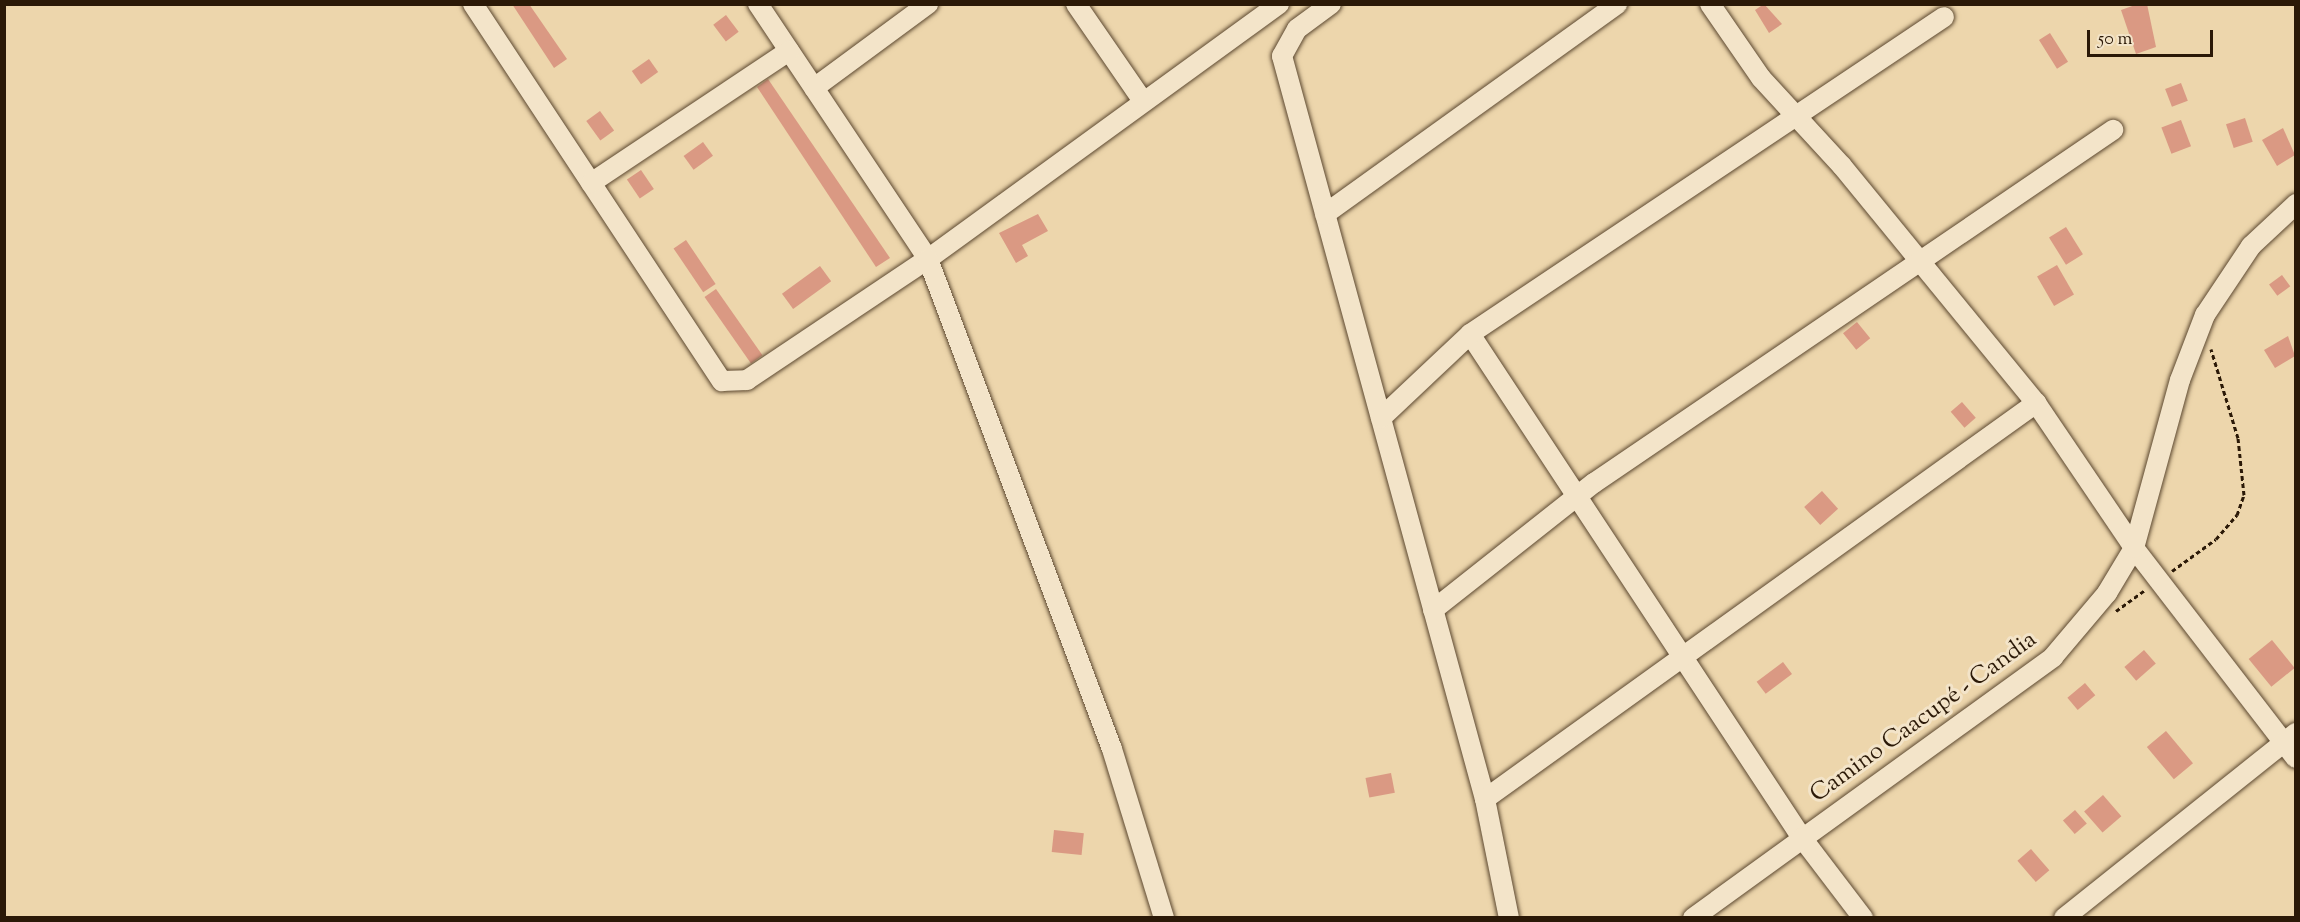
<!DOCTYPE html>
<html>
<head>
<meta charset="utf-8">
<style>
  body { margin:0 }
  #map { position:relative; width:2300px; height:922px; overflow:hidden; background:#edd6ac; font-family:"Sorts Mill Goudy",serif }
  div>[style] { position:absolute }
  .building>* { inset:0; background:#da9983; transform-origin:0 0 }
  .path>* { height:3px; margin-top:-1.5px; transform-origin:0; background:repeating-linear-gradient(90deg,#2b1907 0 4.5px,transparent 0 7.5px) }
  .roads { filter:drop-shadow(0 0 2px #5c4830) drop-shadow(0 0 2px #5c4830) }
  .street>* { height:20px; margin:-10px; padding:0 10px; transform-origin:10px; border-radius:10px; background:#f3e4c9 }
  span { translate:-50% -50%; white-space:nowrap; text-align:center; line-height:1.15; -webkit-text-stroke:6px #f3e4c9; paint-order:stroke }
  .street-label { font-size:24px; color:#2b1907 }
  .frame { position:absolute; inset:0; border:6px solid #2b1907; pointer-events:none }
  .scale { position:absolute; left:2087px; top:30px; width:126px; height:27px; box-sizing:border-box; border:3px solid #2b1907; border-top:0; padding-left:8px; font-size:18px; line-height:21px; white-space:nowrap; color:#2b1907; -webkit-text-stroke:4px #f3e4c9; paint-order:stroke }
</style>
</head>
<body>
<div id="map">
  <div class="building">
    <div style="clip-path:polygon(512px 4px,529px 4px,567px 59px,554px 68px)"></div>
    <div style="clip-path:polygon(1764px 4px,1782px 24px,1769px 33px,1755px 10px)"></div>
    <div style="clip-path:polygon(2138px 4px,2147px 4px,2156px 47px,2136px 54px,2121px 10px)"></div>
    <div style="left:726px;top:15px;width:21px;height:16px;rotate:53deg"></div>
    <div style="left:2050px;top:33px;width:34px;height:13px;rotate:58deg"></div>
    <div style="left:649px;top:59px;width:16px;height:21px;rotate:55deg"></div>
    <div style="clip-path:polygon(768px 79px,890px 258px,876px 267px,757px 87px)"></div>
    <div style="left:2181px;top:83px;width:19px;height:17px;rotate:69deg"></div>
    <div style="left:600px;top:111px;width:24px;height:17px;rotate:54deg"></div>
    <div style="left:2245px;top:118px;width:25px;height:20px;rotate:72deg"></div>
    <div style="left:2181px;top:120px;width:28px;height:21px;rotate:69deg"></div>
    <div style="clip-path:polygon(2283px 128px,2295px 155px,2277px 166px,2262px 140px)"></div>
    <div style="left:703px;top:142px;width:17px;height:24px;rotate:54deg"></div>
    <div style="left:641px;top:170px;width:23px;height:17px;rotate:56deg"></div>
    <div style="clip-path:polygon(1038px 214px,1048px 231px,1022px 245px,1028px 256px,1016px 263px,999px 233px)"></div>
    <div style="left:2066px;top:227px;width:32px;height:20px;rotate:58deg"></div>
    <div style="left:686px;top:240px;width:53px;height:15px;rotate:56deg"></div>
    <div style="left:2057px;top:265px;width:34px;height:23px;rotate:60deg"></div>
    <div style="left:820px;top:266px;width:19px;height:47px;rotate:54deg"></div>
    <div style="left:2282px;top:275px;width:14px;height:16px;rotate:54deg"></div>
    <div style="left:716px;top:289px;width:81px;height:14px;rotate:55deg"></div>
    <div style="left:1857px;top:322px;width:21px;height:18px;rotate:51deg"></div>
    <div style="clip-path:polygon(2288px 336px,2295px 356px,2275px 368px,2264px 350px)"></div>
    <div style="left:1962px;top:402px;width:21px;height:15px;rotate:49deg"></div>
    <div style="left:1822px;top:491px;width:24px;height:24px;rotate:48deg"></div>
    <div style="left:2272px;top:640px;width:36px;height:30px;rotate:51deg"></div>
    <div style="left:2144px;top:650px;width:18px;height:26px;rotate:49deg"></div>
    <div style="left:1783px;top:662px;width:15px;height:33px;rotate:53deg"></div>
    <div style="left:2085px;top:683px;width:16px;height:23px;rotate:50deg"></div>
    <div style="left:2166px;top:731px;width:42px;height:25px;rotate:50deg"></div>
    <div style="left:1391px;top:773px;width:20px;height:26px;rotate:79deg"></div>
    <div style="left:2103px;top:795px;width:28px;height:25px;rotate:49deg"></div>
    <div style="left:2075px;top:810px;width:18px;height:16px;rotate:49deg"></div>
    <div style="left:1054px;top:830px;width:30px;height:22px;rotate:6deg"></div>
    <div style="left:2031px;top:849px;width:28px;height:18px;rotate:49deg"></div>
  </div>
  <div class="path">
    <div style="left:2172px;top:571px;width:54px;rotate:-36deg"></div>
    <div style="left:2216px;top:539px;width:32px;rotate:-49deg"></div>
    <div style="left:2237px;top:515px;width:21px;rotate:-71deg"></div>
    <div style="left:2244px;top:495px;width:57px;rotate:-96deg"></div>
    <div style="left:2238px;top:438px;width:93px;rotate:-106.9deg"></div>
    <div style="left:2116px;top:611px;width:36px;rotate:-36deg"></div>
  </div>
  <div class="roads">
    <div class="street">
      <div style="left:473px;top:4px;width:452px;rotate:56.6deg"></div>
      <div style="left:722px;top:381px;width:25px;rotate:-2deg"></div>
      <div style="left:747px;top:380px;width:218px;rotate:-33.8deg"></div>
      <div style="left:928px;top:259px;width:434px;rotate:-36deg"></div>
      <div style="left:758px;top:4px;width:306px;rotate:56.3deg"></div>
      <div style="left:928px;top:259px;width:523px;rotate:69.42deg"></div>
      <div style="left:1112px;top:749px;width:177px;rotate:72.9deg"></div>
      <div style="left:1076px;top:4px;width:118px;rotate:55.4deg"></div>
      <div style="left:1331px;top:4px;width:42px;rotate:143.7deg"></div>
      <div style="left:1297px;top:29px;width:31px;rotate:119deg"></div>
      <div style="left:1282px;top:56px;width:770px;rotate:74.72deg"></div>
      <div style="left:1485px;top:799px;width:121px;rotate:78.6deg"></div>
      <div style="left:1710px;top:4px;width:90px;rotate:55.4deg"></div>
      <div style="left:1761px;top:78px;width:120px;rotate:47.4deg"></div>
      <div style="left:1842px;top:166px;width:306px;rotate:50.7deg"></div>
      <div style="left:2036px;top:403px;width:175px;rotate:55.9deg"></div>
      <div style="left:2134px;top:548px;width:265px;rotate:52.4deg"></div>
      <div style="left:814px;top:88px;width:142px;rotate:-36.4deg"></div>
      <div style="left:591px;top:183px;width:238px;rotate:-33.7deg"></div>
      <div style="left:1325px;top:214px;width:360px;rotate:-35.7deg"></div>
      <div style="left:1470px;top:334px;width:604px;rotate:56.63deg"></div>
      <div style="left:1802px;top:838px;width:101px;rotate:52.7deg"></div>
      <div style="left:1381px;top:418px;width:122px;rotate:-43.3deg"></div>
      <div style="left:1470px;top:334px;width:570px;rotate:-33.77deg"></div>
      <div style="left:1433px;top:610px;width:205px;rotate:-38.3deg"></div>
      <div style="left:1594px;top:483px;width:628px;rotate:-34.22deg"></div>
      <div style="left:1485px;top:799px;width:679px;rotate:-35.7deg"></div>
      <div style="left:1693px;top:918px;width:445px;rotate:-35.9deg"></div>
      <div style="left:2053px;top:657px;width:84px;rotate:-49.8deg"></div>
      <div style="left:2107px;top:593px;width:52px;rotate:-59deg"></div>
      <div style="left:2134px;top:548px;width:174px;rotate:-74.7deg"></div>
      <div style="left:2180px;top:380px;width:70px;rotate:-69deg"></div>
      <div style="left:2205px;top:315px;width:83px;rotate:-56.3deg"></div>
      <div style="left:2251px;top:246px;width:62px;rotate:-43deg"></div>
      <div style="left:2064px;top:918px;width:297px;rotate:-38.6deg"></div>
    </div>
  </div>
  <div class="street-label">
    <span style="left:1924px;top:718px;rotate:-36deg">Camino Caacupé - Candia</span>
  </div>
  <div class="frame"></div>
  <div class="scale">50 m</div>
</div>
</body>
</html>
